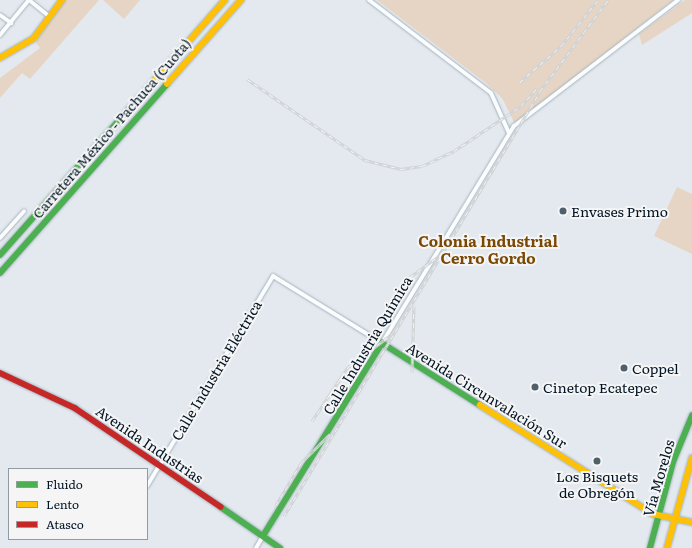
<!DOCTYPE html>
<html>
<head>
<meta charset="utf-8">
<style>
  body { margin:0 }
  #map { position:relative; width:692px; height:548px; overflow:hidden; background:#e3e9ef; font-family:Literata,serif }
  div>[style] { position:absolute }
  .green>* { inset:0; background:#e6d5c4 }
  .roads { filter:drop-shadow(0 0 1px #a6b4bf) drop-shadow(0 0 1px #a6b4bf) }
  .street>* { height:4px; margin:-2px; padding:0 2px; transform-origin:2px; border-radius:2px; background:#fbfcfd }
  .fast>* { height:5.5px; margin:-2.75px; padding:0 2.75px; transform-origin:2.75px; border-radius:2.75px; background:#4caf50 }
  .slow>* { height:5.5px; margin:-2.75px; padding:0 2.75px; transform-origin:2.75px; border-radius:2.75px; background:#ffc107 }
  .jam>* { height:5.5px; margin:-2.75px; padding:0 2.75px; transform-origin:2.75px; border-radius:2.75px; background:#c62828 }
  .rail>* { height:3px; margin-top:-1.5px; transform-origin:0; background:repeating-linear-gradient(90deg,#f5f5f5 0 4.5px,#d0d3d6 0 9px); box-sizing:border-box; border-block:1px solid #d0d3d6 }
  .dots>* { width:11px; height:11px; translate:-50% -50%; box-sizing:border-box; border:2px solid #f5f5f5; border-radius:50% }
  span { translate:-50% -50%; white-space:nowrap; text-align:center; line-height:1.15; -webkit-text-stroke:4px #f5f5f5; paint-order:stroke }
  .street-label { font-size:14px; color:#001425 }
  .poi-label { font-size:14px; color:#001425 }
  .left { translate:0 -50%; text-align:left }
  .neighbourhood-label { font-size:15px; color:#7b4804; font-weight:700 }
  .legend { position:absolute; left:8px; top:468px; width:140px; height:72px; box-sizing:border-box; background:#f5f5f5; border:1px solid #939ba2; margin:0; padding:5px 7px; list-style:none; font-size:12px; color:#001425 }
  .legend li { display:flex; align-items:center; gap:8px; height:20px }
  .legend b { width:20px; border:1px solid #939ba2 }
</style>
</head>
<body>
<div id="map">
  <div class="green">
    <div style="clip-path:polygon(59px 0,99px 0,30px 79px,22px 73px,0 98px,0 78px,40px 48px,36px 43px)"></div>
    <div style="clip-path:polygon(103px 0,140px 0,124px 19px)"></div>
    <div style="clip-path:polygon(377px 0,673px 0,515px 124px,502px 98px,486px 83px)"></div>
    <div style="clip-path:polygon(685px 0,692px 0,692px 13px,642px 45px,639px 34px)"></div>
    <div style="clip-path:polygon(677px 187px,692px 194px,692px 254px,654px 236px)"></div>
  </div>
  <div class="roads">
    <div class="street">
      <div style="left:29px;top:0;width:27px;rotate:39deg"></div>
      <div style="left:369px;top:0;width:153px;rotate:37.3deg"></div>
      <div style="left:491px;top:93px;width:44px;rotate:65.8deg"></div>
      <div style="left:0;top:15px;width:14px;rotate:36deg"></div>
      <div style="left:0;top:35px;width:45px;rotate:-50.4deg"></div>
      <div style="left:0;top:238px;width:36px;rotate:-48deg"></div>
      <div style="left:147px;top:486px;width:245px;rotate:-59deg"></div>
      <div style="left:273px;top:276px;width:128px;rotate:31.6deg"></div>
      <div style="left:382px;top:343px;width:254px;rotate:-58.7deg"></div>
      <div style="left:514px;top:126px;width:207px;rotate:-37.5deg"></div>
      <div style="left:256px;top:548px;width:14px;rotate:-60deg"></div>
    </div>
    <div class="fast">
      <div style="left:0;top:255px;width:211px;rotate:-48.5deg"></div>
      <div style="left:0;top:273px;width:252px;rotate:-48.5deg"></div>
      <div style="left:221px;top:507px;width:72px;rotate:34.8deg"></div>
      <div style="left:263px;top:536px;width:227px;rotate:-58.3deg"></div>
      <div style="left:382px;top:343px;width:116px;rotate:32.3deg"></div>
      <div style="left:650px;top:548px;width:89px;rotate:-75deg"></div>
      <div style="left:673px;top:462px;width:50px;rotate:-67.6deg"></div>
    </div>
    <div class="slow">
      <div style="left:0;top:58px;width:39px;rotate:-30deg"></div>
      <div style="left:34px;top:38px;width:47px;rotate:-53.6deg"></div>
      <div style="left:167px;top:84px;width:112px;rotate:-48.6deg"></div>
      <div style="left:140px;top:97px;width:129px;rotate:-48.8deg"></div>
      <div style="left:480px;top:405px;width:204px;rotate:32.2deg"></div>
      <div style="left:653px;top:514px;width:40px;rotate:12deg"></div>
      <div style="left:667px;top:548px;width:93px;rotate:-74.5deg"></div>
    </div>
    <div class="jam">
      <div style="left:0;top:373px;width:83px;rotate:25deg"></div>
      <div style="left:75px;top:408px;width:176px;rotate:34.1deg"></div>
    </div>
  </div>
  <div class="rail">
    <div style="left:247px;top:79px;width:143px;rotate:34.5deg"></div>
    <div style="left:365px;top:160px;width:37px;rotate:14deg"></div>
    <div style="left:401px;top:169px;width:21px;rotate:-8deg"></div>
    <div style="left:422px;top:166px;width:35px;rotate:-25deg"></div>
    <div style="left:454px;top:151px;width:81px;rotate:-33.9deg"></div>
    <div style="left:521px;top:106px;width:24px;rotate:-48deg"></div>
    <div style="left:520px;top:82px;width:55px;rotate:-41.3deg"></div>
    <div style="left:561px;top:46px;width:59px;rotate:-51.2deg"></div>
    <div style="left:397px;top:292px;width:20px;rotate:-49deg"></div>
    <div style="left:410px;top:277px;width:36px;rotate:-36deg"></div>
    <div style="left:412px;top:372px;width:66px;rotate:-88.3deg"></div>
    <div style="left:312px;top:421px;width:65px;rotate:-56.3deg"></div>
    <div style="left:348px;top:367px;width:55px;rotate:-36.9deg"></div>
    <div style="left:276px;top:505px;width:49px;rotate:-59.2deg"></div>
    <div style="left:301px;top:463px;width:41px;rotate:-45deg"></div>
    <div style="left:284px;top:516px;width:496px;rotate:-58.9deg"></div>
    <div style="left:540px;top:91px;width:114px;rotate:-53.2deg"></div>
  </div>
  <div class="dots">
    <div style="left:563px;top:211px;background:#4f5f6c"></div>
    <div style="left:624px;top:368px;background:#4f5f6c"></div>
    <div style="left:535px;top:387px;background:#4f5f6c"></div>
    <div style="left:597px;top:461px;background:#4f5f6c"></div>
  </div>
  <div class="street-label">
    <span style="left:111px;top:128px;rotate:-49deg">Carretera México - Pachuca (Cuota)</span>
    <span style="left:367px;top:345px;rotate:-59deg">Calle Industria Química</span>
    <span style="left:216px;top:370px;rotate:-59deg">Calle Industria Eléctrica</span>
    <span style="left:487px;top:395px;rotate:32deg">Avenida Circunvalación Sur</span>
    <span style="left:150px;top:444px;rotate:34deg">Avenida Industrias</span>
    <span style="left:658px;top:478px;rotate:-74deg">Vía Morelos</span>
  </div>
  <div class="poi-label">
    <span class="left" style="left:571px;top:211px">Envases Primo</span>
    <span class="left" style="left:632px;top:368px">Coppel</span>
    <span class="left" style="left:543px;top:387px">Cinetop Ecatepec</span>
    <span style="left:597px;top:484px">Los Bisquets<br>de Obregón</span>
  </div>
  <div class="neighbourhood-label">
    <span style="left:488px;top:249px">Colonia Industrial<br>Cerro Gordo</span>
  </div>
  <ul class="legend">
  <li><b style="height:5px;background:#4caf50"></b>Fluido</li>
  <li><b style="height:5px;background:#ffc107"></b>Lento</li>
  <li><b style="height:5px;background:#c62828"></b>Atasco</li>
  </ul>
</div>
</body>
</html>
